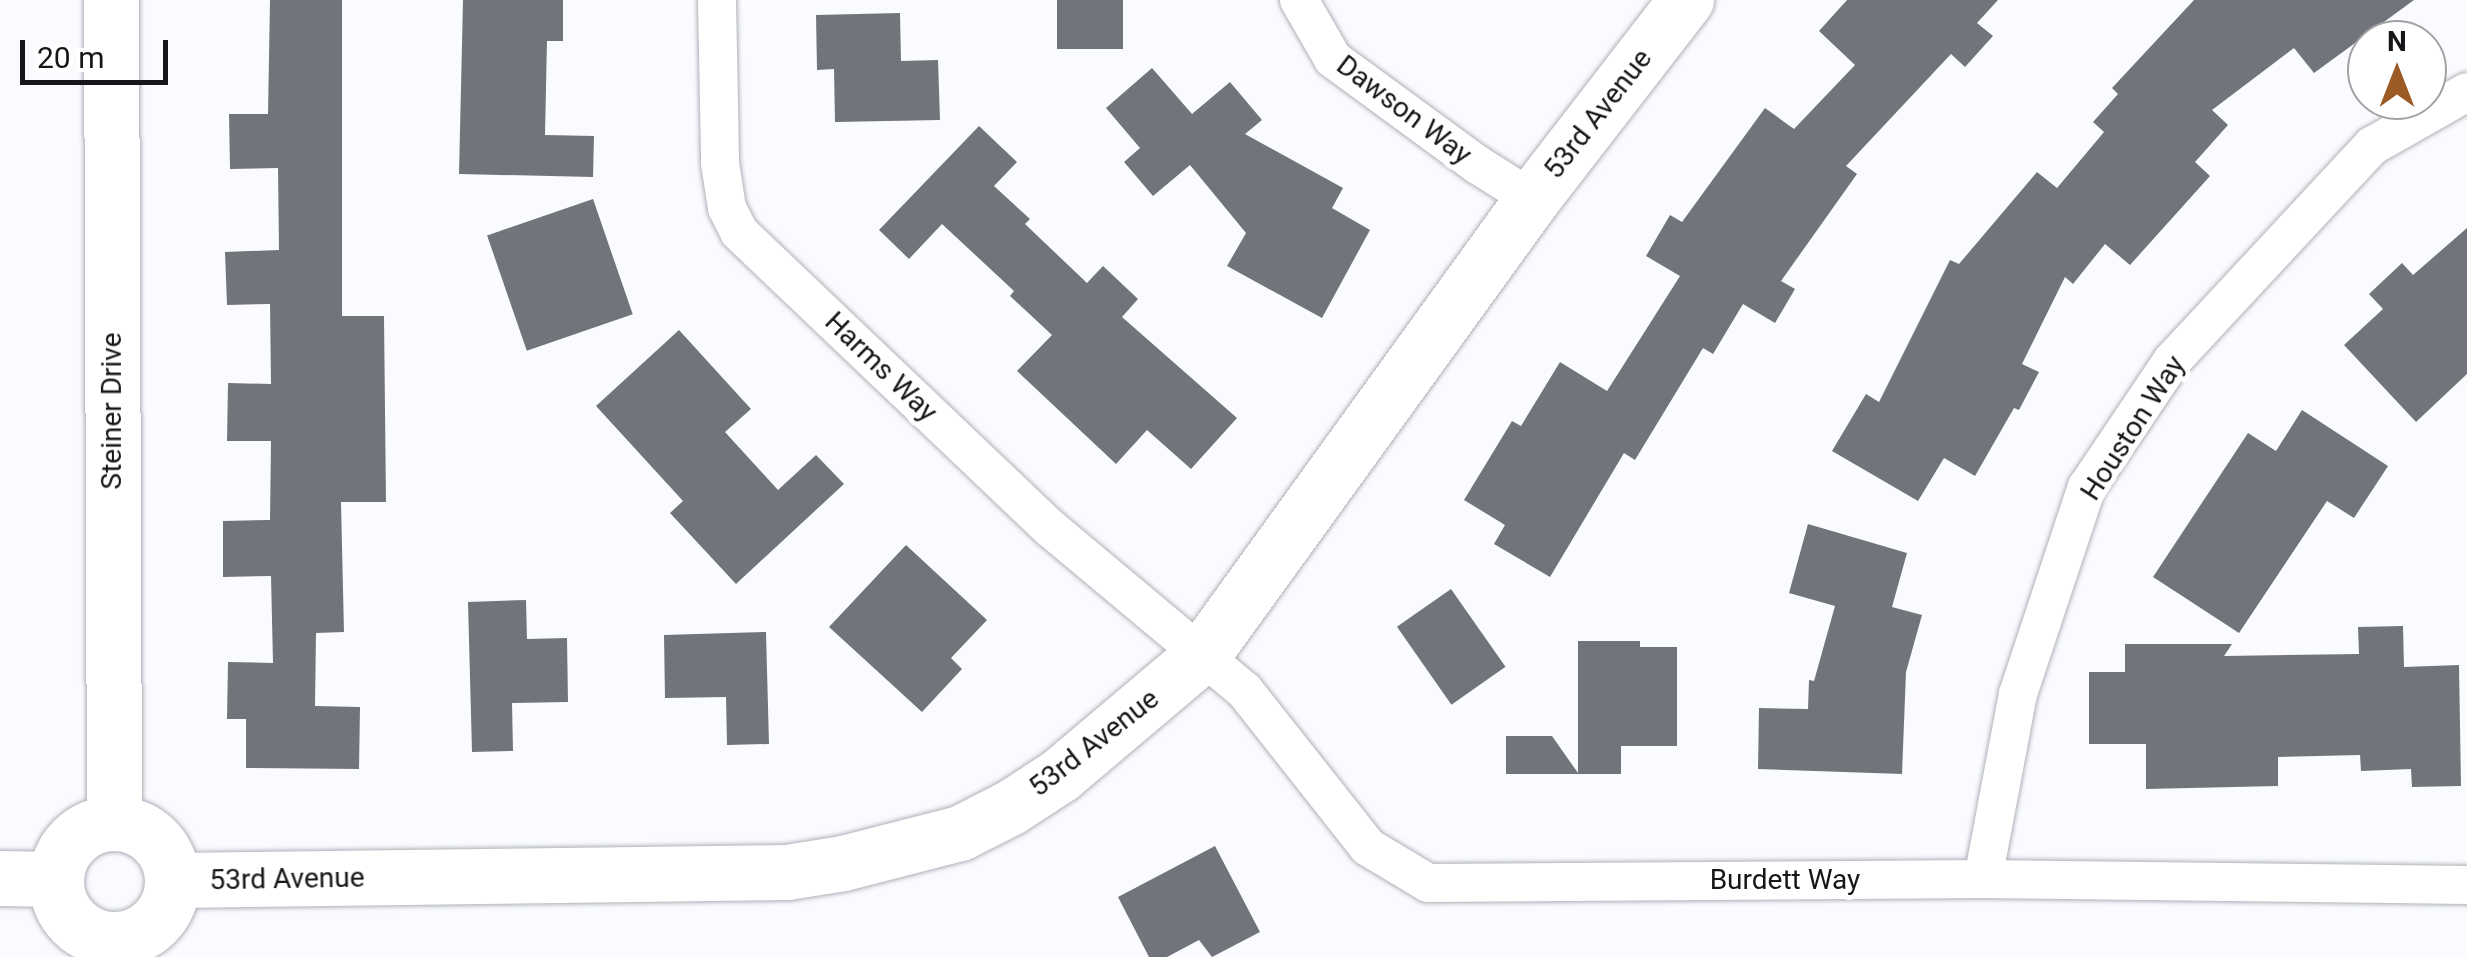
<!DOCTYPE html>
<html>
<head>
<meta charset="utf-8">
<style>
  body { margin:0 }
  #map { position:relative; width:2467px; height:957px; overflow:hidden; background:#fafbfe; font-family:Roboto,sans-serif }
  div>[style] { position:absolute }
  .building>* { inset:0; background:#72747b; transform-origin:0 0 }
  .roads { filter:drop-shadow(0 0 2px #afb1b9) drop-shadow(0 0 2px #afb1b9) }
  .street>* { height:38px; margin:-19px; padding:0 19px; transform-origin:19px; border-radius:19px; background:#fff }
  .secondary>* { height:55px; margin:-27.5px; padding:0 27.5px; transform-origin:27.5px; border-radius:27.5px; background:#fff }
  .secondary>.ring { margin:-27.5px; padding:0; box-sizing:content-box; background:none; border:55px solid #fff; border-radius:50% }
  span { translate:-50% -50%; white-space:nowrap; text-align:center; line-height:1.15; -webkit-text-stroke:10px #fff; paint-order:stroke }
  .street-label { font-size:28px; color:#151619 }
  .north { position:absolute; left:2347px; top:20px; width:100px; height:100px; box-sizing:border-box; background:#fff; border:2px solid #a1a2a3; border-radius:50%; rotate:0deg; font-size:28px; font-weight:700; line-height:40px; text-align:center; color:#151619 }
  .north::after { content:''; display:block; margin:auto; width:35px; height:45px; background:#9c5b25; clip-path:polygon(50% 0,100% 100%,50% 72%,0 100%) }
  .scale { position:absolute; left:20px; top:40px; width:148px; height:45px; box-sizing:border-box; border:5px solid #151619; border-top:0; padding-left:12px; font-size:30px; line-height:35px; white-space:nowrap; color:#151619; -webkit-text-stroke:8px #fff; paint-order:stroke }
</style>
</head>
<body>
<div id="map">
  <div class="building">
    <div style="clip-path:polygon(270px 0,342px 0,342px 316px,384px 316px,386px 502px,341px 502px,344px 632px,316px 633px,315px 706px,360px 707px,359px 769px,246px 768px,246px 719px,227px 719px,228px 662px,273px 663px,271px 576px,223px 577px,223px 521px,270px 520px,271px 441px,227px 441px,228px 383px,271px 384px,270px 304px,227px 305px,225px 252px,279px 250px,278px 168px,230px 169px,229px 114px,268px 114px)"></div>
    <div style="clip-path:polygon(463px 0,563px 0,563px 41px,547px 41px,545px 135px,594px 136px,593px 177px,459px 174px)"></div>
    <div style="left:1057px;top:0;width:66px;height:49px"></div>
    <div style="clip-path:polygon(1847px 0,1998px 0,1977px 23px,1993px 36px,1965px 67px,1951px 54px,1846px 166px,1857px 174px,1781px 281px,1795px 289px,1775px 323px,1743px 304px,1713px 354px,1703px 348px,1635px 460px,1624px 453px,1550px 577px,1494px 544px,1505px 525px,1464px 500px,1512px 421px,1521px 426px,1560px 362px,1607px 391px,1680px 276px,1646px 256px,1670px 215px,1682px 222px,1765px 108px,1794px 129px,1855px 65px,1819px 31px)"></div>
    <div style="clip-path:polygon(2194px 0,2414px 0,2314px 73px,2294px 48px,2212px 110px,2228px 125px,2195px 162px,2210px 176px,2130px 265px,2105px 244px,2073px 284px,2065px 277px,2022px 364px,2039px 372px,2019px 410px,2014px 408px,1975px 476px,1944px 458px,1918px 501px,1832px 451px,1866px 394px,1879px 402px,1950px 260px,1959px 264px,2037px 172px,2057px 188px,2104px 132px,2093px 122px,2118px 94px,2112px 88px)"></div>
    <div style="clip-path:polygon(900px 13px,901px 61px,938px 60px,940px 120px,835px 122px,834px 69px,817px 70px,816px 15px)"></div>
    <div style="clip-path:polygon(1152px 68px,1192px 114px,1230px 82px,1262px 120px,1245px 134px,1343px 188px,1332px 208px,1370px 230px,1322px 318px,1227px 266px,1246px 233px,1190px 165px,1153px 196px,1124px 162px,1140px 148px,1106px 108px)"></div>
    <div style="clip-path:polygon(979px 126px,1017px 162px,994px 186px,1030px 219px,1025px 224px,1087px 283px,1103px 266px,1138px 299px,1122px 317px,1237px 418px,1191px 469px,1147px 430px,1116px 464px,1017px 371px,1052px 335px,1010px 296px,1014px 291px,942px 224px,909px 259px,879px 230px)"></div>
    <div style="left:593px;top:199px;width:122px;height:112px;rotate:71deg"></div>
    <div style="clip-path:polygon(2467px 228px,2467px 374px,2416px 422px,2344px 345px,2383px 309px,2369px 294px,2402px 263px,2413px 275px)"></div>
    <div style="clip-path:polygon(679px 330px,751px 409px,725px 432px,778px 490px,816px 455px,844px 484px,736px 584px,670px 513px,683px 501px,596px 406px)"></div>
    <div style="clip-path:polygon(2302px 410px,2388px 466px,2354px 518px,2327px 501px,2239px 633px,2153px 577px,2248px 433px,2276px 451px)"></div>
    <div style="clip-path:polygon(1808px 524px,1907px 553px,1892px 607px,1922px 615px,1906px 672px,1902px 774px,1758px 769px,1759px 708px,1808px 709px,1809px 680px,1814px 681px,1835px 606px,1789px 593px)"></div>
    <div style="clip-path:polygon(906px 545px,987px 620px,951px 658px,962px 669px,922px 712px,829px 627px)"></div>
    <div style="left:1451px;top:589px;width:95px;height:66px;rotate:55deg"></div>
    <div style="clip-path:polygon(526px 600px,527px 639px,567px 638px,568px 702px,512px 703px,513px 751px,472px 752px,468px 602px)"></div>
    <div style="clip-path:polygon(2403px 626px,2404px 667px,2459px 665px,2461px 786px,2412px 787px,2411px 769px,2361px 771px,2360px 755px,2278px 757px,2278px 786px,2146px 789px,2146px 744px,2089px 744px,2089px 672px,2125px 672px,2125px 644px,2232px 644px,2224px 656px,2359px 654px,2358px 627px)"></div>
    <div style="clip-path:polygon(766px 632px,769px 744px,727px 745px,726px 697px,665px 698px,664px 635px)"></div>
    <div style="clip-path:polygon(1578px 641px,1640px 641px,1640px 647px,1677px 647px,1677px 746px,1621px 746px,1621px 774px,1506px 774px,1506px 736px,1552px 736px,1578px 773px)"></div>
    <div style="clip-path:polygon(1215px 846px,1260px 932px,1212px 957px,1199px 940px,1167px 957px,1149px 957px,1118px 897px)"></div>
  </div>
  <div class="roads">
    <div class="street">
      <div style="left:717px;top:0;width:163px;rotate:88.9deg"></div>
      <div style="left:720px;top:163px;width:46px;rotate:81.2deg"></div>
      <div style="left:727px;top:208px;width:27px;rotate:63deg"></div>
      <div style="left:739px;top:232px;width:429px;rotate:43.6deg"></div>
      <div style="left:1050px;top:528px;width:253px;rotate:39.9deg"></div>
      <div style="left:1244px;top:690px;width:200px;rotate:51.7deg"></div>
      <div style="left:1368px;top:847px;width:70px;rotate:31deg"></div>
      <div style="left:1428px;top:883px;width:555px;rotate:-0.41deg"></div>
      <div style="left:1983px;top:879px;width:484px;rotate:0.7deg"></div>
      <div style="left:1299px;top:0;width:68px;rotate:60deg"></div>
      <div style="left:1333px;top:59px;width:180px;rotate:36.2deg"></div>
      <div style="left:1478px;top:165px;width:64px;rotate:32.2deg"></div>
      <div style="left:1983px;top:879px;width:188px;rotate:-79.3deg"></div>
      <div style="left:2018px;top:694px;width:218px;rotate:-71.6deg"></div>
      <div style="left:2087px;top:487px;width:152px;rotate:-56deg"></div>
      <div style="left:2172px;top:361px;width:294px;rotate:-47.1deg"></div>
      <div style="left:2372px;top:146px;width:109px;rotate:-29.6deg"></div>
    </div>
    <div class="secondary">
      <div style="left:111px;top:0;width:821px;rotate:89.79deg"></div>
      <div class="ring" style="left:56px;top:823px;width:61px;height:61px"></div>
      <div style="left:0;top:878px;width:55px;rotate:1deg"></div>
      <div style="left:173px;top:880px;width:614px;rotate:-0.75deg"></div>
      <div style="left:787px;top:872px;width:57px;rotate:-9.1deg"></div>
      <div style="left:843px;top:863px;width:121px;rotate:-14.4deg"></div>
      <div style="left:960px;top:833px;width:57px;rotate:-27deg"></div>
      <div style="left:1011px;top:807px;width:59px;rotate:-33.1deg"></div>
      <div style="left:1060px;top:775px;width:187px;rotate:-40.2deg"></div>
      <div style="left:1203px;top:654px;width:561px;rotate:-54.13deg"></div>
      <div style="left:1532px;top:199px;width:252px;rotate:-52.3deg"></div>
    </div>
  </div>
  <div class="street-label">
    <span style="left:1404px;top:110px;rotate:37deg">Dawson Way</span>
    <span style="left:1598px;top:114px;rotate:-52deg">53rd Avenue</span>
    <span style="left:881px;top:367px;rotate:44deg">Harms Way</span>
    <span style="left:112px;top:411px;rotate:-90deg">Steiner Drive</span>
    <span style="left:2133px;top:428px;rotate:-57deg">Houston Way</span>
    <span style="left:1094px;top:743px;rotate:-38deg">53rd Avenue</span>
    <span style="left:287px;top:879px;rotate:-1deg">53rd Avenue</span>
    <span style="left:1785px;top:880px">Burdett Way</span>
  </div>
  <div class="north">N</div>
  <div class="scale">20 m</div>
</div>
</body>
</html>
